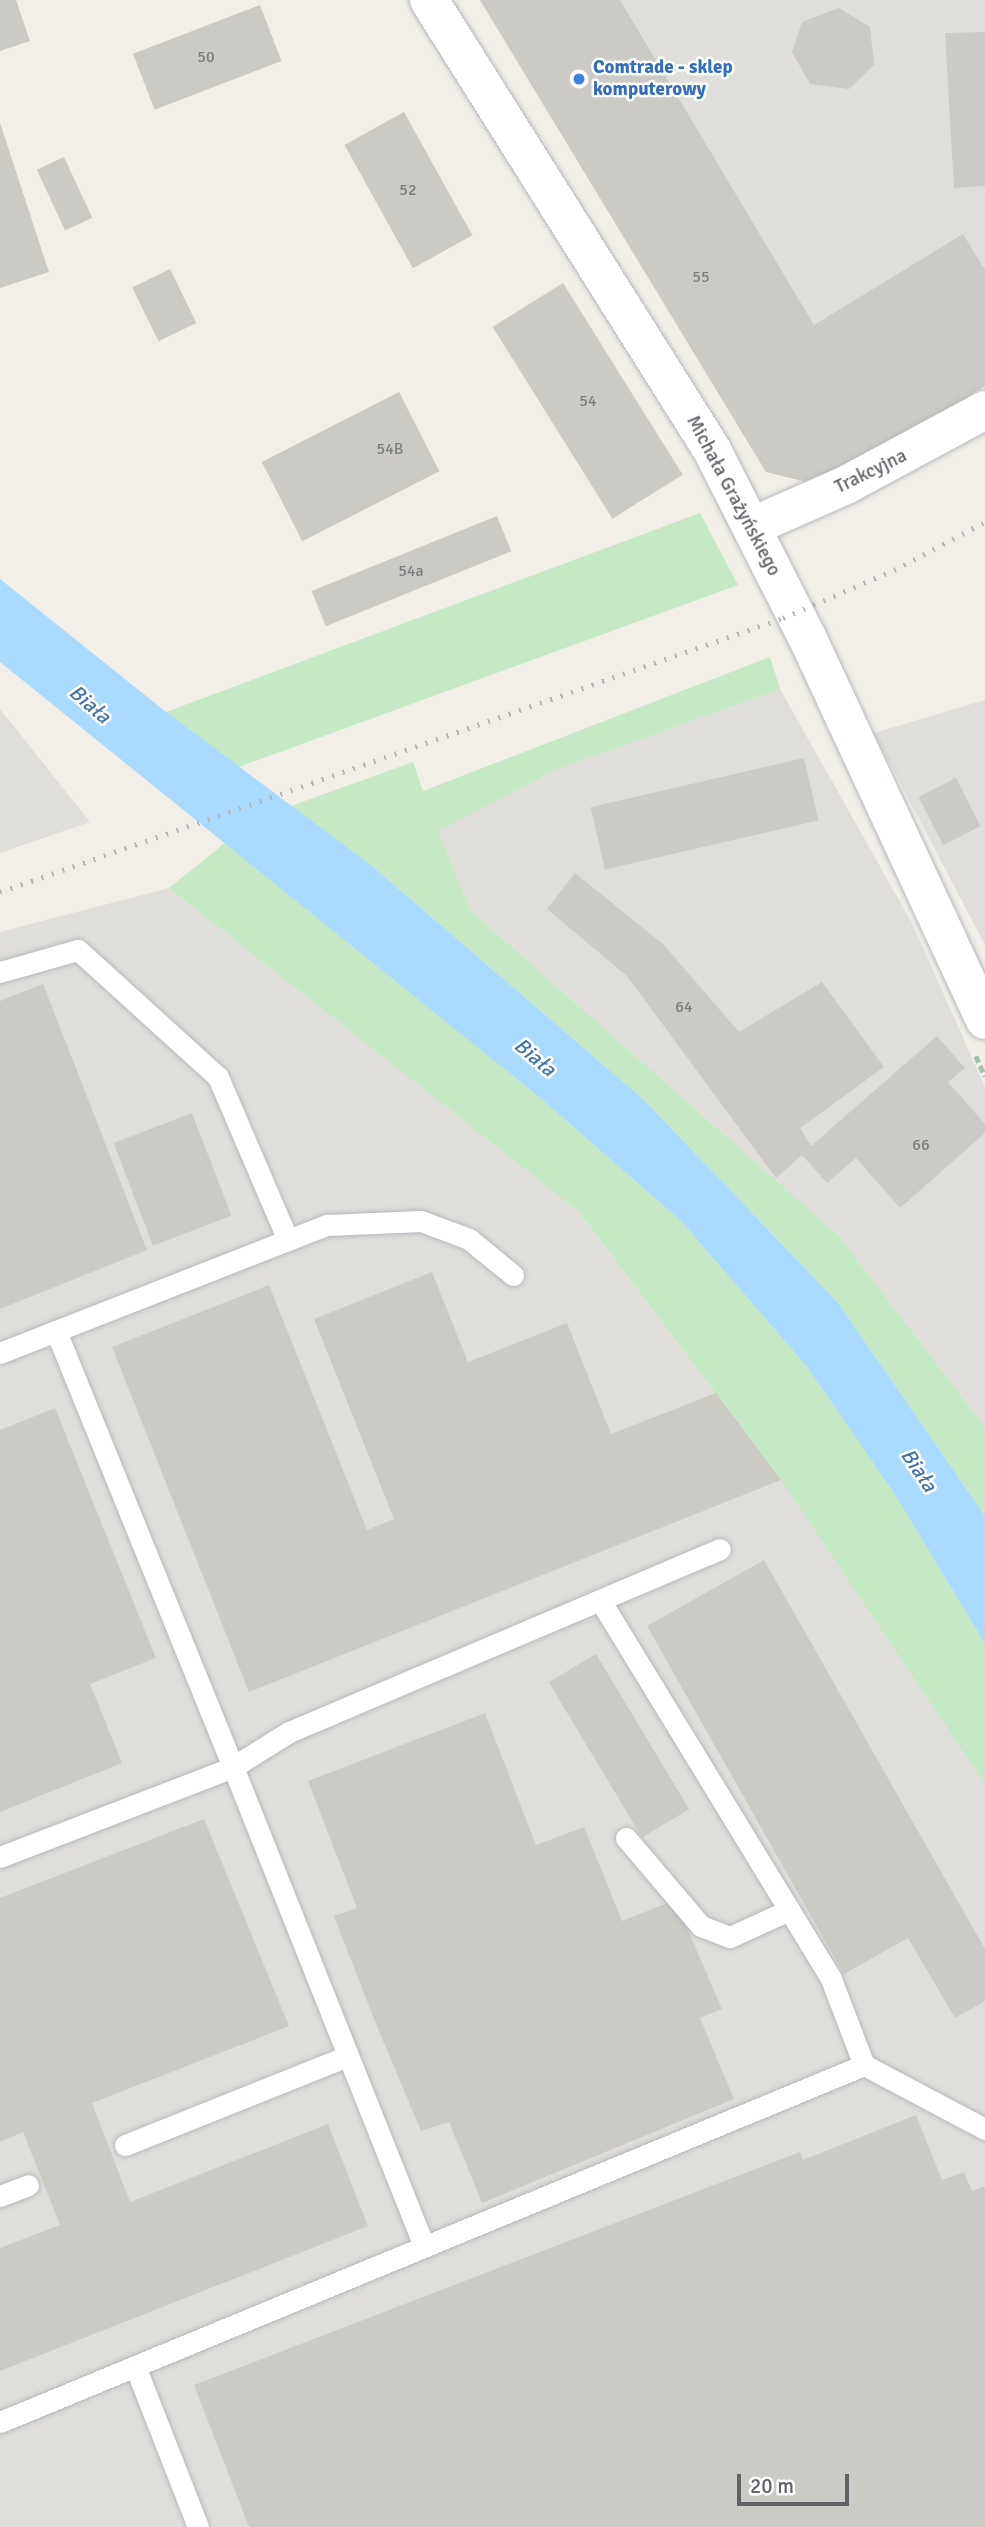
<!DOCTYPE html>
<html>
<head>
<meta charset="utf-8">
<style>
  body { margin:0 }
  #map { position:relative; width:985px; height:2527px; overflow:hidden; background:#f1efe8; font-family:Signika,sans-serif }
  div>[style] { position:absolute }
  .industrial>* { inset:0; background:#e0deda }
  .green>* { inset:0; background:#c5e8c5 }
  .water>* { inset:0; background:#aadaff }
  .building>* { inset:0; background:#cccac5; transform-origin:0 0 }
  .path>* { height:4.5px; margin-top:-2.25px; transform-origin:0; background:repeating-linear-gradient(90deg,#9cc7a9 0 7px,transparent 0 10.5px) }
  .roads { filter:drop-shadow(0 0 2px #b5b8bc) drop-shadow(0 0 2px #b5b8bc) }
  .service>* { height:21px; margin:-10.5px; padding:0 10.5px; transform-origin:10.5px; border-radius:10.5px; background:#fff }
  .minor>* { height:38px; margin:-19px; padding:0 19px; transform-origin:19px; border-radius:19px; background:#fff }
  .rail>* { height:5px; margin-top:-2.5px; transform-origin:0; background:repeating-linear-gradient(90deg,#b6b7b8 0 2px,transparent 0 11px) }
  .dots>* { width:19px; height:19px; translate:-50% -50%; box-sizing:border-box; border:4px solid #fff; border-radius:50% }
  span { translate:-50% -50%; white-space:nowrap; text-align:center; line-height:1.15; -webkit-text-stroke:5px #fff; paint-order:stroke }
  .number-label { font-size:16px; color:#7a7d7f }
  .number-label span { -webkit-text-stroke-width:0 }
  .shop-label { font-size:19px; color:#366cbe; font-weight:700 }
  .left { translate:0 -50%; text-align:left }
  .street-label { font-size:19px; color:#5f6368 }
  .water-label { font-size:21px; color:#4174aa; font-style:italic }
  .scale { position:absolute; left:737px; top:2474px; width:112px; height:32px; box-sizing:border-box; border:4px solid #5f6368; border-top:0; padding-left:9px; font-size:21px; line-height:24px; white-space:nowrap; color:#5f6368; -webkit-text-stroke:5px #fff; paint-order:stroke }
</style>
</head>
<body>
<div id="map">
  <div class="industrial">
    <div style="clip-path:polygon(480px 0,985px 0,985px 386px,891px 445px,807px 482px,766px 472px)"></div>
    <div style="clip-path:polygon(780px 689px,912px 923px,985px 1087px,985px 1427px,839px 1236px,470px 910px,437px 831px,555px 770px)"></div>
    <div style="clip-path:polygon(985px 700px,985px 945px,874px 733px)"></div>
    <div style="clip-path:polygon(0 709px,90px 822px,0 853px)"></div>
    <div style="clip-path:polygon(169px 888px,577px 1210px,781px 1480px,985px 1785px,985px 2527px,0 2527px,0 932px)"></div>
  </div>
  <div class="green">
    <div style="clip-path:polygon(700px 513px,738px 585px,236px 768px,166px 712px)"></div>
    <div style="clip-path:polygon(770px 657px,780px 689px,555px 770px,438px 831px,470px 910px,839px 1236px,985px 1427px,985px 1516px,838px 1303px,644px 1100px,372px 866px,291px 806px,413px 762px,423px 791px)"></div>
    <div style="clip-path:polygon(226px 842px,538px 1096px,682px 1222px,807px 1367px,894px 1493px,985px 1644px,985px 1785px,781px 1480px,578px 1211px,169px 888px)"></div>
  </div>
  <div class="water">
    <div style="clip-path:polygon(0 579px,166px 712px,372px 866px,644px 1100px,838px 1303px,985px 1516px,985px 1644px,894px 1493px,807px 1367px,682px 1222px,538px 1096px,0 662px)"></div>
  </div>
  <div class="building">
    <div style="clip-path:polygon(0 0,16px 0,30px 41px,0 51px)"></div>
    <div style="clip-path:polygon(480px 0,620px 0,814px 325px,963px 234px,985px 270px,985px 386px,891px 445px,807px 482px,766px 472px)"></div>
    <div style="left:260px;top:5px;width:60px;height:136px;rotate:69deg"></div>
    <div style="clip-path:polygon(839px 8px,870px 27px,874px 65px,849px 89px,810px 84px,792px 52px,802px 22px)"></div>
    <div style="clip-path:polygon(985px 32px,985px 186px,954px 188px,945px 33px)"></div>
    <div style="left:404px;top:112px;width:141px;height:68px;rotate:61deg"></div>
    <div style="clip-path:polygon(0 123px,49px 272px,0 288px)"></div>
    <div style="left:64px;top:157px;width:67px;height:30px;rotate:65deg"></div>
    <div style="left:170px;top:269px;width:60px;height:42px;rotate:64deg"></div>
    <div style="left:563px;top:283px;width:226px;height:83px;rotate:58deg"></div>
    <div style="left:399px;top:392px;width:89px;height:154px;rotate:63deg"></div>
    <div style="left:497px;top:516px;width:38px;height:200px;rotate:68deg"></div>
    <div style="left:804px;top:758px;width:64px;height:219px;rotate:77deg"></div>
    <div style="left:956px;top:778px;width:54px;height:42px;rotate:63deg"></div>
    <div style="clip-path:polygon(575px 873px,664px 945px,739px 1032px,822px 982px,884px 1067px,800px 1128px,811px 1146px,937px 1036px,965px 1068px,948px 1082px,985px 1124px,985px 1133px,900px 1208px,856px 1158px,827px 1183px,802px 1155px,776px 1178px,627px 976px,547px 909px)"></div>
    <div style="clip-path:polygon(43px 984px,147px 1250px,0 1309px,0 1001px)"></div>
    <div style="left:192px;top:1113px;width:110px;height:84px;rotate:69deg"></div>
    <div style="clip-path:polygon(432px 1272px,468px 1362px,567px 1323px,611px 1434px,716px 1393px,781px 1480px,249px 1692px,112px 1347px,269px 1285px,367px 1530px,394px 1519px,314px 1319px)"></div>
    <div style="clip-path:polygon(55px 1408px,156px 1658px,90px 1684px,122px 1763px,0 1812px,0 1430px)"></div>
    <div style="clip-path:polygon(764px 1560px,985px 1949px,985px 2001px,955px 2018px,908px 1938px,844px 1974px,647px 1626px)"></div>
    <div style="left:596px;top:1654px;width:181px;height:55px;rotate:59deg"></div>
    <div style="clip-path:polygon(485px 1713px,536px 1845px,584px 1827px,622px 1921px,675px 1900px,722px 2009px,700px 2018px,734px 2099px,482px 2203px,449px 2122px,421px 2131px,374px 2019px,334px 1916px,357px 1908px,308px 1781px)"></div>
    <div style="clip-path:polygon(204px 1819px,289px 2026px,92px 2103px,130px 2202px,328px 2124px,368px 2226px,0 2371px,0 2248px,60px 2225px,23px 2132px,0 2142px,0 1898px)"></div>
    <div style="clip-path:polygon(916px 2115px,942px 2180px,964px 2172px,972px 2191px,985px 2186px,985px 2527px,249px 2527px,194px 2385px,800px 2152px,803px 2160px)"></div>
  </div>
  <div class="path">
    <div style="left:976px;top:1056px;width:22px;rotate:66deg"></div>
  </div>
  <div class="roads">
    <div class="service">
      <div style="left:0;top:972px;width:81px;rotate:-15.8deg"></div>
      <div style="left:78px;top:950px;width:189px;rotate:42.2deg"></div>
      <div style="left:218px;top:1077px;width:177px;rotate:66.8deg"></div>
      <div style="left:0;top:1353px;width:351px;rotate:-21.4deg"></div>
      <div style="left:327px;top:1225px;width:94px;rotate:-2.4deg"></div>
      <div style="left:421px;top:1221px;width:51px;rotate:20.6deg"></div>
      <div style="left:469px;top:1239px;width:57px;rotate:39.3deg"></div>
      <div style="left:600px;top:1600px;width:444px;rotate:58.6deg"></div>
      <div style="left:831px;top:1979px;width:92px;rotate:69deg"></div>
      <div style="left:626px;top:1838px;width:116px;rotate:49.6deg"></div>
      <div style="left:701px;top:1926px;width:31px;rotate:21deg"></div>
      <div style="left:730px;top:1937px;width:65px;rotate:-24.6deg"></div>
      <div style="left:0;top:1857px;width:250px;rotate:-21.1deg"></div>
      <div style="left:233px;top:1767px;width:471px;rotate:-112.1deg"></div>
      <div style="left:125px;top:2145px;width:240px;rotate:-21.8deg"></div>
      <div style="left:0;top:2196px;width:30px;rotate:-21deg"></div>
      <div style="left:424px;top:2246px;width:516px;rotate:-111.74deg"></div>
      <div style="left:233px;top:1767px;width:66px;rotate:-32deg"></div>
      <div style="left:289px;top:1732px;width:468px;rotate:-23deg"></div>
      <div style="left:135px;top:2366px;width:173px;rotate:68.6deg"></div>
      <div style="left:0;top:2422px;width:935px;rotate:-22.45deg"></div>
      <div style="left:864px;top:2065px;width:137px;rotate:27.9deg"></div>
    </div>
    <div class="minor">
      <div style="left:429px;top:0;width:532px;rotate:57.83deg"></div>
      <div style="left:712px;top:450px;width:212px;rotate:63.1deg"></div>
      <div style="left:808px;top:639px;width:420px;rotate:65.1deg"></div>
      <div style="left:753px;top:526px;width:102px;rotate:-23.8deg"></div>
      <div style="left:846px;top:485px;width:158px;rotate:-28.3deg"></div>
    </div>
  </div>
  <div class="rail">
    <div style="left:0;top:892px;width:830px;rotate:-19.29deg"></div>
    <div style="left:783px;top:618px;width:121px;rotate:-23.4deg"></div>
    <div style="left:894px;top:570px;width:103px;rotate:-27.8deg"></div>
  </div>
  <div class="dots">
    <div style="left:579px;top:79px;background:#3f7fe0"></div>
  </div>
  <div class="number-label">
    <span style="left:206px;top:57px">50</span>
    <span style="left:408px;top:190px">52</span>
    <span style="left:701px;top:277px">55</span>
    <span style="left:588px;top:401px">54</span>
    <span style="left:390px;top:449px">54B</span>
    <span style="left:411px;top:571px">54a</span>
    <span style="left:684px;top:1007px">64</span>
    <span style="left:921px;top:1145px">66</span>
  </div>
  <div class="shop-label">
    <span class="left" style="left:593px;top:79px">Comtrade - sklep<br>komputerowy</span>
  </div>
  <div class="street-label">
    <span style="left:871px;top:472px;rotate:-26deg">Trakcyjna</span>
    <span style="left:733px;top:496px;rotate:62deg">Michała Grażyńskiego</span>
  </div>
  <div class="water-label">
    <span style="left:90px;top:704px;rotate:41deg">Biała</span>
    <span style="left:535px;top:1057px;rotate:40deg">Biała</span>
    <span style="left:919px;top:1470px;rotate:56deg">Biała</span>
  </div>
  <div class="scale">20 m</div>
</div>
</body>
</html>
